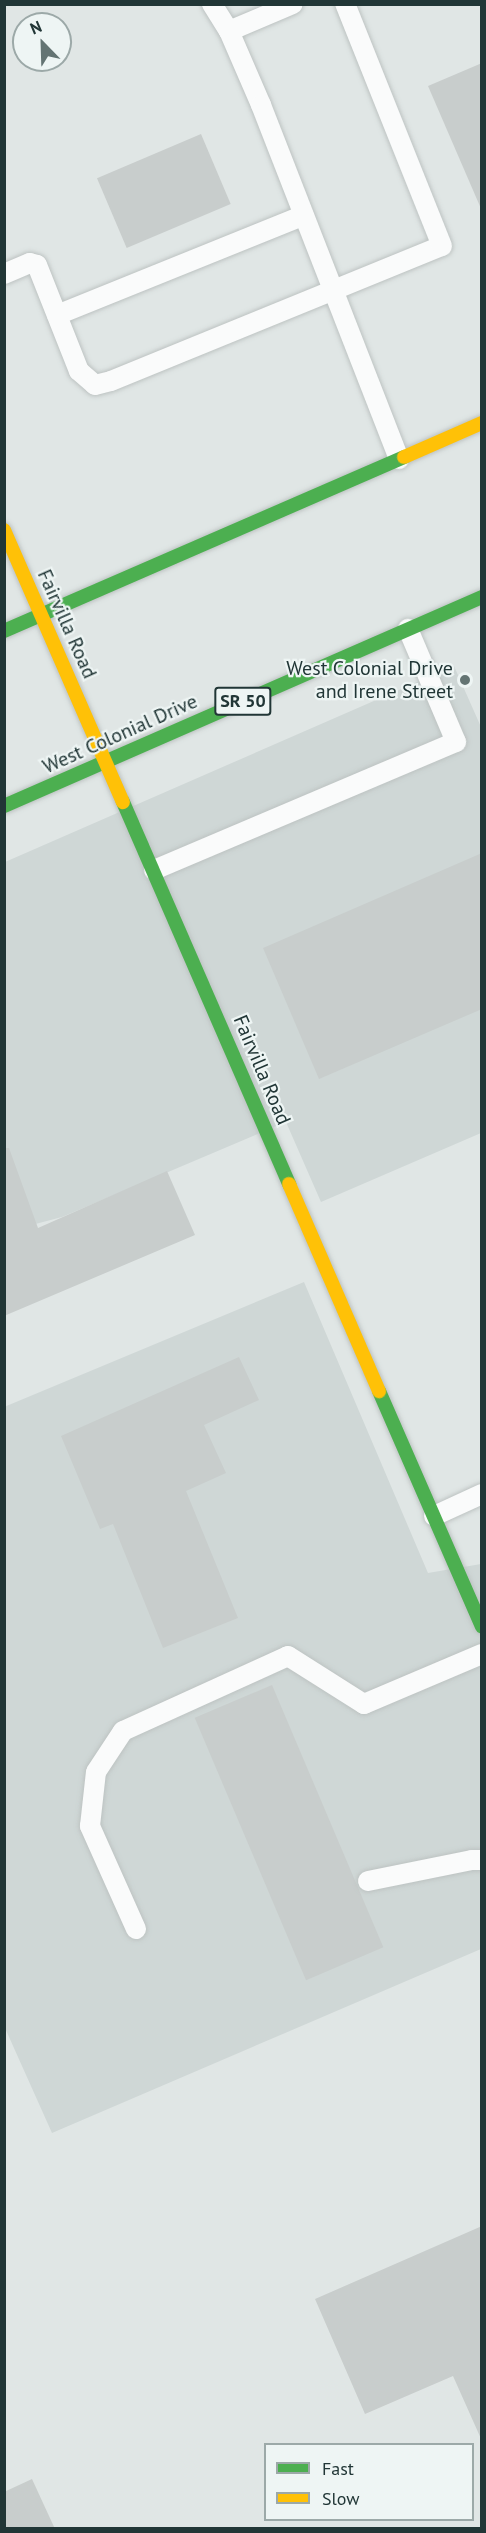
<!DOCTYPE html>
<html>
<head>
<meta charset="utf-8">
<style>
  body { margin:0 }
  #map { position:relative; width:486px; height:2533px; overflow:hidden; background:#e0e6e5; font-family:"PT Sans",sans-serif }
  div>[style] { position:absolute }
  .built>* { inset:0; background:#cfd7d6 }
  .building>* { inset:0; background:#c8cdcc; transform-origin:0 0 }
  .roads { filter:drop-shadow(0 0 2px #bdc3c2) drop-shadow(0 0 2px #bdc3c2) }
  .lane>* { height:20px; margin:-10px; padding:0 10px; transform-origin:10px; border-radius:10px; background:#fafbfb }
  .fast>* { height:14px; margin:-7px; padding:0 7px; transform-origin:7px; border-radius:7px; background:#4caf50 }
  .slow>* { height:14px; margin:-7px; padding:0 7px; transform-origin:7px; border-radius:7px; background:#ffc107 }
  .dots>* { width:16px; height:16px; translate:-50% -50%; box-sizing:border-box; border:3px solid #eef5f4; border-radius:50% }
  span { translate:-50% -50%; white-space:nowrap; text-align:center; line-height:1.15; -webkit-text-stroke:4.5px #eef5f4; paint-order:stroke }
  .shield-label span { padding:2px 4px; background:#eef5f4; border:2px solid; border-radius:4px; -webkit-text-stroke-width:0 }
  .shield-label { font-size:18px; color:#213636; font-weight:700 }
  .street-label { font-size:20px; color:#213636 }
  .poi-label { font-size:20px; color:#213636 }
  .right { translate:-100% -50%; text-align:right }
  .frame { position:absolute; inset:0; border:6px solid #213636; pointer-events:none }
  .legend { position:absolute; left:264px; top:2443px; width:210px; height:78px; box-sizing:border-box; background:#eef5f4; border:2px solid #9ca9a8; margin:0; padding:8px 10px; list-style:none; font-size:18px; color:#213636 }
  .legend li { display:flex; align-items:center; gap:12px; height:30px }
  .legend b { width:30px; border:2px solid #9ca9a8 }
  .north { position:absolute; left:12px; top:12px; width:60px; height:60px; box-sizing:border-box; background:#eef5f4; border:2px solid #9ca9a8; border-radius:50%; rotate:337deg; font-size:16px; font-weight:700; line-height:24px; text-align:center; color:#213636 }
  .north::after { content:''; display:block; margin:auto; width:21px; height:27px; background:#647473; clip-path:polygon(50% 0,100% 100%,50% 72%,0 100%) }
</style>
</head>
<body>
<div id="map">
  <div class="built">
    <div style="clip-path:polygon(454px 666px,481px 727px,481px 1133px,321px 1202px,286px 1122px,62px 1217px,5px 1232px,5px 862px)"></div>
    <div style="clip-path:polygon(304px 1282px,428px 1573px,481px 1564px,481px 1949px,52px 2133px,5px 2028px,4px 1407px)"></div>
  </div>
  <div class="building">
    <div style="clip-path:polygon(482px 63px,482px 211px,428px 86px)"></div>
    <div style="left:201px;top:134px;width:76px;height:113px;rotate:67deg"></div>
    <div style="clip-path:polygon(482px 853px,482px 1009px,319px 1079px,263px 948px)"></div>
    <div style="clip-path:polygon(4px 1148px,9px 1148px,38px 1228px,167px 1171px,195px 1235px,4px 1316px)"></div>
    <div style="clip-path:polygon(239px 1357px,259px 1400px,204px 1425px,226px 1473px,186px 1491px,238px 1618px,163px 1648px,113px 1524px,100px 1529px,61px 1436px)"></div>
    <div style="left:272px;top:1685px;width:285px;height:84px;rotate:67deg"></div>
    <div style="clip-path:polygon(482px 2226px,482px 2441px,453px 2376px,365px 2414px,315px 2299px)"></div>
    <div style="clip-path:polygon(32px 2479px,55px 2529px,4px 2529px,4px 2492px)"></div>
  </div>
  <div class="roads">
    <div class="lane">
      <div style="left:212px;top:4px;width:32px;rotate:58deg"></div>
      <div style="left:229px;top:31px;width:81px;rotate:66.6deg"></div>
      <div style="left:261px;top:105px;width:380px;rotate:68.7deg"></div>
      <div style="left:229px;top:31px;width:69px;rotate:-22.9deg"></div>
      <div style="left:4px;top:274px;width:28px;rotate:-23deg"></div>
      <div style="left:30px;top:263px;width:7px;rotate:16deg"></div>
      <div style="left:37px;top:265px;width:114px;rotate:68.4deg"></div>
      <div style="left:79px;top:371px;width:21px;rotate:41deg"></div>
      <div style="left:95px;top:385px;width:16px;rotate:-14deg"></div>
      <div style="left:111px;top:381px;width:357px;rotate:-22.2deg"></div>
      <div style="left:442px;top:246px;width:261px;rotate:-111.8deg"></div>
      <div style="left:57px;top:315px;width:266px;rotate:-22deg"></div>
      <div style="left:154px;top:870px;width:328px;rotate:-23deg"></div>
      <div style="left:456px;top:742px;width:123px;rotate:-113deg"></div>
      <div style="left:434px;top:1516px;width:53px;rotate:-24.6deg"></div>
      <div style="left:368px;top:1881px;width:106px;rotate:-11.4deg"></div>
      <div style="left:472px;top:1860px;width:10px"></div>
      <div style="left:136px;top:1929px;width:113px;rotate:-114.1deg"></div>
      <div style="left:90px;top:1826px;width:54px;rotate:-83.7deg"></div>
      <div style="left:96px;top:1772px;width:49px;rotate:-56.6deg"></div>
      <div style="left:123px;top:1731px;width:181px;rotate:-24.4deg"></div>
      <div style="left:288px;top:1656px;width:90px;rotate:32.3deg"></div>
      <div style="left:364px;top:1704px;width:128px;rotate:-23deg"></div>
    </div>
    <div class="fast">
      <div style="left:4px;top:631px;width:436px;rotate:-23.5deg"></div>
      <div style="left:123px;top:802px;width:417px;rotate:66.5deg"></div>
      <div style="left:4px;top:806px;width:522px;rotate:-23.62deg"></div>
      <div style="left:379px;top:1391px;width:257px;rotate:66.4deg"></div>
    </div>
    <div class="slow">
      <div style="left:404px;top:457px;width:85px;rotate:-23.6deg"></div>
      <div style="left:4px;top:530px;width:297px;rotate:66.4deg"></div>
      <div style="left:289px;top:1184px;width:226px;rotate:66.5deg"></div>
    </div>
  </div>
  <div class="dots">
    <div style="left:465px;top:680px;background:#647473"></div>
  </div>
  <div class="shield-label">
    <span style="left:243px;top:701px">SR 50</span>
  </div>
  <div class="street-label">
    <span style="left:67px;top:624px;rotate:66deg">Fairvilla Road</span>
    <span style="left:120px;top:734px;rotate:-24deg">West Colonial Drive</span>
    <span style="left:262px;top:1070px;rotate:67deg">Fairvilla Road</span>
  </div>
  <div class="poi-label">
    <span class="right" style="left:453px;top:680px">West Colonial Drive<br>and Irene Street</span>
  </div>
  <div class="frame"></div>
  <ul class="legend">
  <li><b style="height:8px;background:#4caf50"></b>Fast</li>
  <li><b style="height:8px;background:#ffc107"></b>Slow</li>
  </ul>
  <div class="north">N</div>
</div>
</body>
</html>
